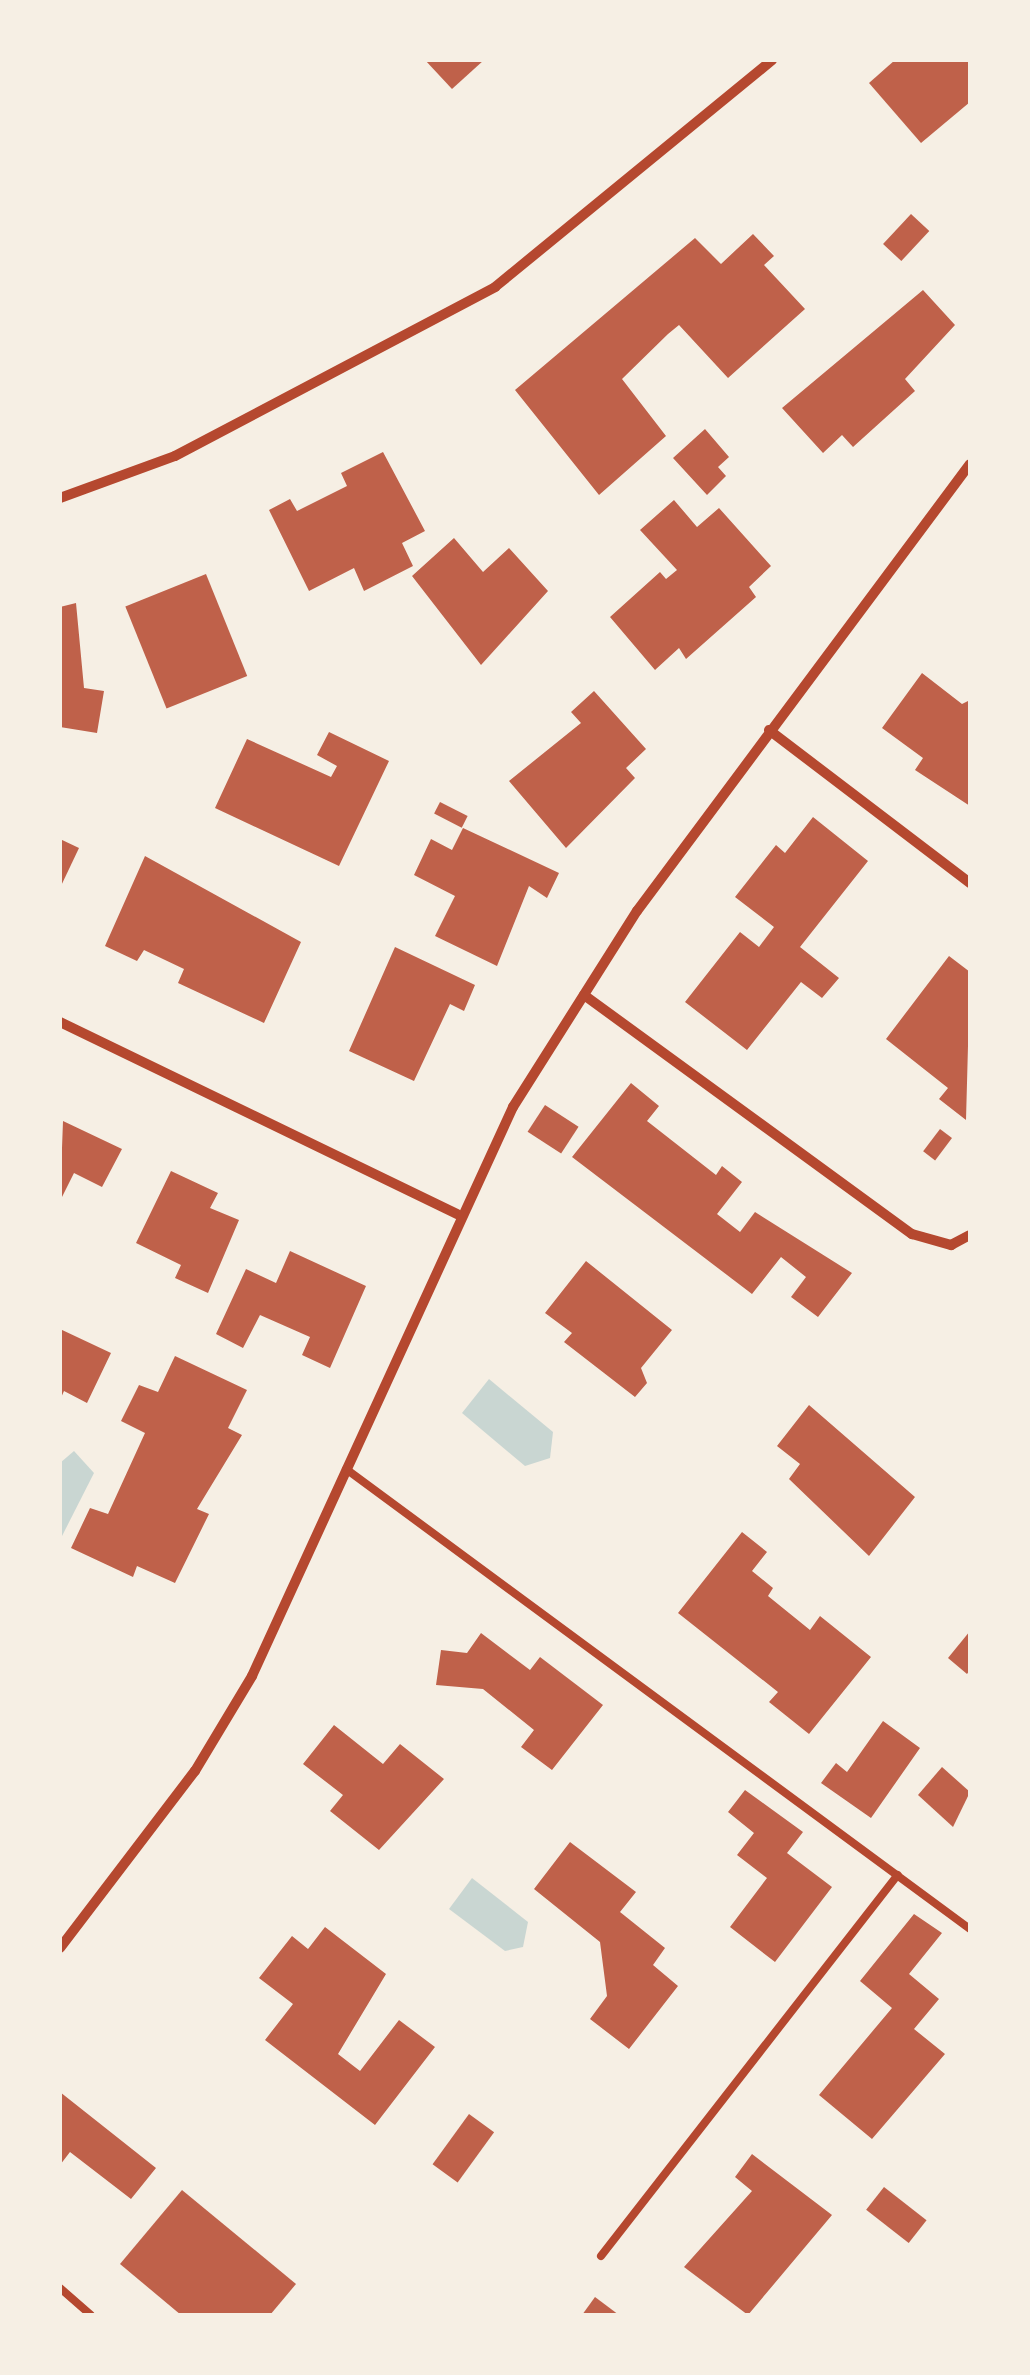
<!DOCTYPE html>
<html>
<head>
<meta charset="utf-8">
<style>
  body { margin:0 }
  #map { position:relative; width:1030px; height:2375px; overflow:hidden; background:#f6efe4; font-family:"PT Sans",sans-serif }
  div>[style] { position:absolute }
  .water>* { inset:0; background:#c9d6d2 }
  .building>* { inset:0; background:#bf614a; transform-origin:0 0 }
  .service>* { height:8px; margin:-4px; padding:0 4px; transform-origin:4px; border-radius:4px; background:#b5482f }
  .minor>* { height:10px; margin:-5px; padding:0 5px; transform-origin:5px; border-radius:5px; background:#b5482f }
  span { translate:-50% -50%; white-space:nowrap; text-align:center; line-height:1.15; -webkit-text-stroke:8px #f6efe4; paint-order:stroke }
  .frame { position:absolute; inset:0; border:62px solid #f6efe4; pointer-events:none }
</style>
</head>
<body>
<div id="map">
  <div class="water">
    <div style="clip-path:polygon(489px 1379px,553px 1432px,550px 1458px,525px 1466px,462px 1413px)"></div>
    <div style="clip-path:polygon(74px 1451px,94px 1473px,60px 1540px,60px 1463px)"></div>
    <div style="clip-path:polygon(472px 1878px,528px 1922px,523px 1947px,505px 1951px,449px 1909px)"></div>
  </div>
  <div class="building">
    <div style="clip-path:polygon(425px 60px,484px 60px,452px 89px)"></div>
    <div style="clip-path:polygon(895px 60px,970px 60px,970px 102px,921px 143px,869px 83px)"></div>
    <div style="left:911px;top:214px;width:25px;height:41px;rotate:43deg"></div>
    <div style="clip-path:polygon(753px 234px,774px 256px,764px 265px,805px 309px,728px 378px,679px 325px,668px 334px,622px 379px,666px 436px,599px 495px,515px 390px,695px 238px,721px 264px)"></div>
    <div style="clip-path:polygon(923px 290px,955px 325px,905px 379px,915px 391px,853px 447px,842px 435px,823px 453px,782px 408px)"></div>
    <div style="clip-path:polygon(705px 429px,729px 457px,718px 467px,726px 476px,707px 495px,673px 458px)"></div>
    <div style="clip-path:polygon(383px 452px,425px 531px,402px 543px,413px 566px,364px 591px,354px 568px,309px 591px,269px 510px,290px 499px,297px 511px,347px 486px,341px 473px)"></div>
    <div style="clip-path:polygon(674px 500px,697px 527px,719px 508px,771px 566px,749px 587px,756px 597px,686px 659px,679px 648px,655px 670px,610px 617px,660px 572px,666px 579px,677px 570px,640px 530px)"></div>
    <div style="clip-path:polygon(454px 538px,483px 572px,509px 548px,548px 591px,481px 665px,412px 576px)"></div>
    <div style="left:206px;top:574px;width:110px;height:87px;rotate:68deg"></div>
    <div style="clip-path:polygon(76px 603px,84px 688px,104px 691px,97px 733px,60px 727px,60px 607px)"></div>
    <div style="clip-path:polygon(922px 673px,962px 704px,970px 700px,970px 806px,915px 770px,923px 758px,882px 728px)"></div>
    <div style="clip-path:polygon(594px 691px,646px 749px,626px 768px,635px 778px,566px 848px,509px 781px,581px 723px,571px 712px)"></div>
    <div style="clip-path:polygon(329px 732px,389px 761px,339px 866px,215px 808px,247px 739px,331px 777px,337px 766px,317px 755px)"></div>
    <div style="left:440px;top:802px;width:31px;height:13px;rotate:27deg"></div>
    <div style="clip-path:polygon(813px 817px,868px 861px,800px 947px,839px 978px,822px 998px,801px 982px,747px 1050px,685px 1002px,740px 932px,759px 947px,774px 927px,735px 897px,776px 845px,785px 853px)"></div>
    <div style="clip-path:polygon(463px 828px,559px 873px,547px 898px,529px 886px,497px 966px,435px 936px,455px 896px,414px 875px,431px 839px,452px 850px)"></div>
    <div style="clip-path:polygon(60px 839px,79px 848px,60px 888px)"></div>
    <div style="clip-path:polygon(145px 856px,301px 942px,264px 1023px,178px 983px,184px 969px,144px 950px,137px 961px,105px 946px)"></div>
    <div style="clip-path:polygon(395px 947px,475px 985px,464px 1011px,450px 1004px,414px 1081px,349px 1051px)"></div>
    <div style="clip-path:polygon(949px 956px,970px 972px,966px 1120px,939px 1099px,948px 1088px,886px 1039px)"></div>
    <div style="clip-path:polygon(631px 1083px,659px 1106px,647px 1121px,716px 1175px,722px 1166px,742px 1182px,717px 1214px,740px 1232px,755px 1212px,852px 1273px,818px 1317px,791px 1297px,806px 1277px,781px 1257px,752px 1294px,572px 1157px)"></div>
    <div style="left:545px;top:1105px;width:40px;height:32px;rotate:33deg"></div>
    <div style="clip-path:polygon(63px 1121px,122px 1149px,102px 1187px,74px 1173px,60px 1201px)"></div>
    <div style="left:940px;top:1129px;width:15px;height:28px;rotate:37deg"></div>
    <div style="clip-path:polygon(171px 1171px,218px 1193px,210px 1208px,239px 1220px,208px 1293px,175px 1278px,181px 1265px,136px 1243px)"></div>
    <div style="clip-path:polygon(290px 1251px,366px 1286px,330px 1368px,302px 1355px,310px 1337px,260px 1315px,243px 1348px,216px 1334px,246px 1269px,276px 1283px)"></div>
    <div style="clip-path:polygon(586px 1261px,672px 1330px,641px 1368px,647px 1383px,635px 1397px,564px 1342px,572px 1333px,545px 1313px)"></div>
    <div style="clip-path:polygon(60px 1329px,111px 1353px,87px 1403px,64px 1391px,60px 1400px)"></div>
    <div style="clip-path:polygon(175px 1356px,247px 1390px,228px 1428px,242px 1435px,197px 1509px,209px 1514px,175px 1583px,137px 1566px,133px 1577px,71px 1548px,90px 1508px,108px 1514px,145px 1433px,121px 1421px,139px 1385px,158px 1392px)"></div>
    <div style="clip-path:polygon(809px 1405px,915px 1497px,869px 1556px,789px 1479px,800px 1464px,777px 1446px)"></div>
    <div style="clip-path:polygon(742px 1532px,767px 1552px,752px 1571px,773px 1588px,768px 1596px,810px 1630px,820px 1616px,871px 1657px,809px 1734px,769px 1702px,778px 1692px,678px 1613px)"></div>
    <div style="clip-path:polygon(970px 1631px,970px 1670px,967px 1674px,948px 1658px)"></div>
    <div style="clip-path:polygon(481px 1633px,530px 1670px,540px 1657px,603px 1705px,552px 1770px,521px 1747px,534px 1730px,483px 1689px,436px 1685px,441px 1650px,467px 1653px)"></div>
    <div style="clip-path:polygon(883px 1721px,920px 1748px,871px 1818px,821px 1783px,836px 1763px,847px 1772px)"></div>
    <div style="clip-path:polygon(334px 1725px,383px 1764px,400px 1744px,444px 1779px,379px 1850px,330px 1811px,343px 1795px,303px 1764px)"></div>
    <div style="clip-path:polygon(942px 1767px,970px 1792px,953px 1827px,918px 1795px)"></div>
    <div style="clip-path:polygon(745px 1790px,803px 1832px,787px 1853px,832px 1887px,775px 1962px,730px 1927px,767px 1878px,737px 1855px,754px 1833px,728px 1812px)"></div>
    <div style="clip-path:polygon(570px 1842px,636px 1892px,620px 1912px,665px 1948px,653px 1965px,678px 1986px,629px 2049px,590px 2019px,607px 1996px,600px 1942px,534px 1889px)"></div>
    <div style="clip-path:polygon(914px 1914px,942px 1933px,909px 1974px,939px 1999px,914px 2029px,945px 2054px,872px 2139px,819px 2095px,892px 2008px,860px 1981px)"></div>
    <div style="clip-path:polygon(325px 1927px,386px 1974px,338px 2054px,360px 2071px,399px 2020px,435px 2047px,375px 2125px,265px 2040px,293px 2004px,259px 1978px,292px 1936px,308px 1949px)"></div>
    <div style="clip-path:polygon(60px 2092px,156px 2168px,131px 2199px,70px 2152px,60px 2165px)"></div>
    <div style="left:469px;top:2114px;width:31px;height:62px;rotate:36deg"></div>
    <div style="clip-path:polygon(752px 2154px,832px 2215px,748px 2315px,684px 2267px,752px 2191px,735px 2177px)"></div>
    <div style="left:884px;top:2187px;width:54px;height:29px;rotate:38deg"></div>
    <div style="clip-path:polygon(182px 2190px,296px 2284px,270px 2315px,181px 2315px,120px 2264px)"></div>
    <div style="clip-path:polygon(595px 2297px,619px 2315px,582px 2315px)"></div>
  </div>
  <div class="service">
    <div style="left:346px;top:1469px;width:775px;rotate:36.4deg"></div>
    <div style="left:601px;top:2256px;width:483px;rotate:-52.1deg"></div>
    <div style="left:60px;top:2288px;width:41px;rotate:41.1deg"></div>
  </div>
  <div class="minor">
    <div style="left:60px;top:498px;width:122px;rotate:-20.1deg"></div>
    <div style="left:175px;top:456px;width:362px;rotate:-27.8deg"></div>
    <div style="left:495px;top:287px;width:358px;rotate:-39.3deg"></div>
    <div style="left:769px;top:730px;width:253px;rotate:37.3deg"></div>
    <div style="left:584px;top:995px;width:406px;rotate:36.1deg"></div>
    <div style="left:912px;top:1234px;width:41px;rotate:15.8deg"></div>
    <div style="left:951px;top:1245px;width:21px;rotate:-28deg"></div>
    <div style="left:60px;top:1022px;width:441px;rotate:25.8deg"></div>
    <div style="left:60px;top:1948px;width:223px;rotate:-52.7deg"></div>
    <div style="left:195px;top:1771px;width:111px;rotate:-59deg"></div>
    <div style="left:252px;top:1676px;width:626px;rotate:-65.36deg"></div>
    <div style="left:513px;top:1107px;width:232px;rotate:-57.7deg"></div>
    <div style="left:637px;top:911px;width:557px;rotate:-53.32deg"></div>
  </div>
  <div class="frame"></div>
</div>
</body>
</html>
